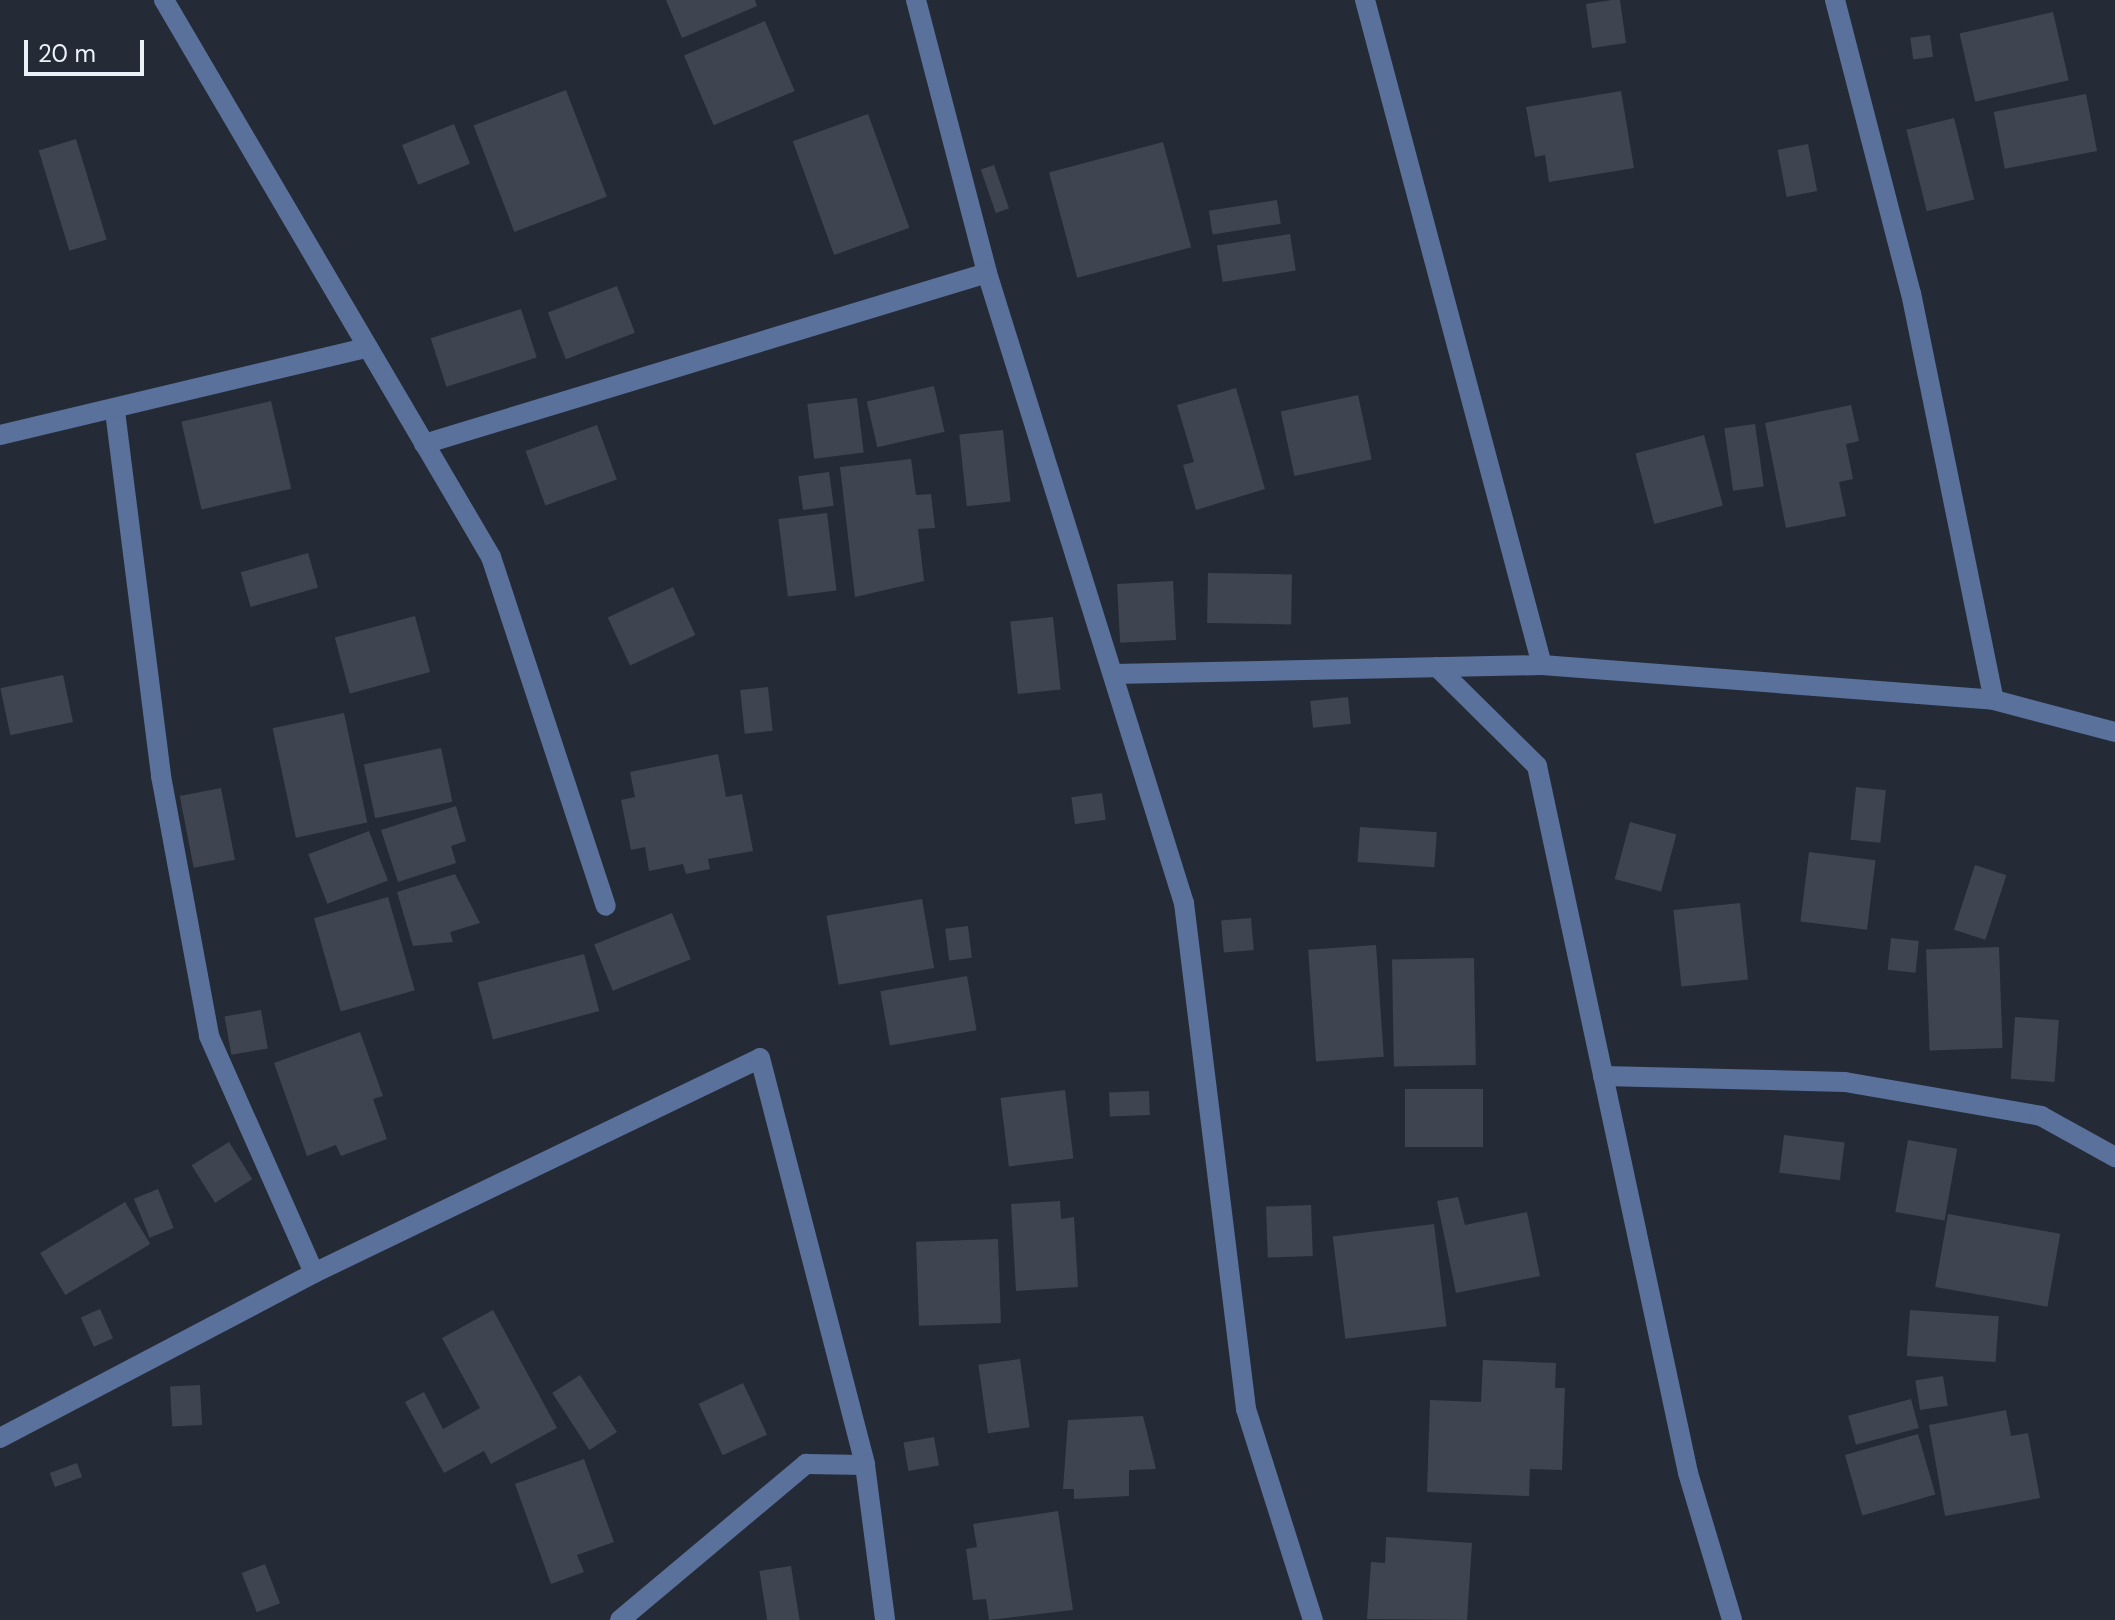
<!DOCTYPE html>
<html>
<head>
<meta charset="utf-8">
<style>
  body { margin:0 }
  #map { position:relative; width:2115px; height:1620px; overflow:hidden; background:#252b36; font-family:"DM Sans",sans-serif }
  div>[style] { position:absolute }
  .building>* { inset:0; background:#3e4450; transform-origin:0 0 }
  .minor>* { height:20px; margin:-10px; padding:0 10px; transform-origin:10px; border-radius:10px; background:#5a719c }
  span { translate:-50% -50%; white-space:nowrap; text-align:center; line-height:1.15; -webkit-text-stroke:8px #252b36; paint-order:stroke }
  .scale { position:absolute; left:24px; top:40px; width:120px; height:36px; box-sizing:border-box; border:4px solid #edf1f8; border-top:0; padding-left:10px; font-size:24px; line-height:28px; white-space:nowrap; color:#edf1f8; -webkit-text-stroke:6px #252b36; paint-order:stroke }
</style>
</head>
<body>
<div id="map">
  <div class="building">
    <div style="clip-path:polygon(666px 0,755px 0,757px 6px,682px 38px)"></div>
    <div style="clip-path:polygon(1612px 0,1620px 0,1626px 43px,1592px 48px,1586px 4px)"></div>
    <div style="left:2053px;top:12px;width:70px;height:96px;rotate:77deg"></div>
    <div style="left:765px;top:21px;width:76px;height:88px;rotate:67deg"></div>
    <div style="left:1930px;top:35px;width:22px;height:20px;rotate:82deg"></div>
    <div style="left:566px;top:90px;width:114px;height:99px;rotate:69deg"></div>
    <div style="clip-path:polygon(1621px 91px,1634px 168px,1549px 182px,1545px 155px,1535px 157px,1526px 107px)"></div>
    <div style="left:2086px;top:94px;width:58px;height:94px;rotate:79deg"></div>
    <div style="left:868px;top:114px;width:121px;height:80px;rotate:70deg"></div>
    <div style="left:1954px;top:118px;width:84px;height:49px;rotate:76deg"></div>
    <div style="left:454px;top:124px;width:43px;height:56px;rotate:68deg"></div>
    <div style="left:76px;top:139px;width:105px;height:39px;rotate:73deg"></div>
    <div style="left:1163px;top:142px;width:109px;height:118px;rotate:75deg"></div>
    <div style="left:1808px;top:144px;width:48px;height:31px;rotate:79deg"></div>
    <div style="left:994px;top:165px;width:46px;height:14px;rotate:71deg"></div>
    <div style="left:1277px;top:200px;width:24px;height:69px;rotate:81deg"></div>
    <div style="left:1290px;top:234px;width:37px;height:74px;rotate:81deg"></div>
    <div style="left:617px;top:286px;width:50px;height:74px;rotate:69deg"></div>
    <div style="left:521px;top:309px;width:51px;height:95px;rotate:72deg"></div>
    <div style="left:934px;top:386px;width:47px;height:69px;rotate:77deg"></div>
    <div style="clip-path:polygon(1236px 388px,1265px 489px,1196px 510px,1183px 465px,1194px 462px,1177px 405px)"></div>
    <div style="left:1358px;top:395px;width:66px;height:79px;rotate:78deg"></div>
    <div style="left:857px;top:398px;width:55px;height:50px;rotate:83deg"></div>
    <div style="left:271px;top:401px;width:90px;height:92px;rotate:77deg"></div>
    <div style="clip-path:polygon(1851px 405px,1859px 441px,1846px 444px,1853px 479px,1839px 482px,1846px 516px,1786px 528px,1765px 423px)"></div>
    <div style="left:1755px;top:424px;width:63px;height:31px;rotate:82deg"></div>
    <div style="left:597px;top:425px;width:58px;height:76px;rotate:70deg"></div>
    <div style="left:1003px;top:430px;width:72px;height:44px;rotate:84deg"></div>
    <div style="left:1704px;top:435px;width:73px;height:71px;rotate:75deg"></div>
    <div style="clip-path:polygon(911px 459px,916px 495px,931px 494px,935px 528px,918px 529px,924px 581px,855px 597px,840px 467px)"></div>
    <div style="left:829px;top:472px;width:34px;height:31px;rotate:82deg"></div>
    <div style="left:827px;top:513px;width:78px;height:49px;rotate:83deg"></div>
    <div style="left:308px;top:553px;width:36px;height:70px;rotate:74deg"></div>
    <div style="left:1208px;top:573px;width:84px;height:50px;rotate:1deg"></div>
    <div style="left:1173px;top:581px;width:59px;height:56px;rotate:87deg"></div>
    <div style="left:673px;top:587px;width:53px;height:72px;rotate:65deg"></div>
    <div style="left:415px;top:616px;width:58px;height:83px;rotate:75deg"></div>
    <div style="left:1053px;top:617px;width:73px;height:43px;rotate:84deg"></div>
    <div style="left:63px;top:675px;width:48px;height:64px;rotate:78deg"></div>
    <div style="left:768px;top:687px;width:44px;height:28px;rotate:84deg"></div>
    <div style="left:1348px;top:697px;width:27px;height:38px;rotate:84deg"></div>
    <div style="left:344px;top:713px;width:112px;height:73px;rotate:78deg"></div>
    <div style="left:441px;top:748px;width:55px;height:79px;rotate:78deg"></div>
    <div style="clip-path:polygon(718px 754px,726px 797px,742px 794px,753px 851px,708px 859px,710px 869px,686px 874px,683px 864px,649px 871px,645px 847px,631px 850px,621px 800px,635px 797px,630px 772px)"></div>
    <div style="left:1856px;top:787px;width:30px;height:53px;rotate:6deg"></div>
    <div style="left:221px;top:788px;width:73px;height:42px;rotate:79deg"></div>
    <div style="left:1102px;top:793px;width:27px;height:31px;rotate:82deg"></div>
    <div style="clip-path:polygon(456px 806px,466px 841px,451px 846px,456px 863px,398px 882px,381px 830px)"></div>
    <div style="left:1630px;top:822px;width:48px;height:59px;rotate:15deg"></div>
    <div style="left:1360px;top:827px;width:77px;height:35px;rotate:4deg"></div>
    <div style="left:369px;top:831px;width:53px;height:65px;rotate:69deg"></div>
    <div style="left:1809px;top:852px;width:67px;height:70px;rotate:7deg"></div>
    <div style="left:1975px;top:865px;width:33px;height:68px;rotate:18deg"></div>
    <div style="clip-path:polygon(455px 874px,480px 923px,450px 932px,453px 942px,413px 946px,397px 892px)"></div>
    <div style="left:388px;top:897px;width:97px;height:77px;rotate:74deg"></div>
    <div style="left:922px;top:899px;width:70px;height:97px;rotate:80deg"></div>
    <div style="left:1740px;top:903px;width:77px;height:67px;rotate:84deg"></div>
    <div style="left:672px;top:913px;width:50px;height:84px;rotate:68deg"></div>
    <div style="left:1251px;top:918px;width:32px;height:30px;rotate:85deg"></div>
    <div style="left:968px;top:926px;width:32px;height:23px;rotate:83deg"></div>
    <div style="left:1891px;top:938px;width:28px;height:32px;rotate:6deg"></div>
    <div style="left:1376px;top:945px;width:112px;height:68px;rotate:86deg"></div>
    <div style="left:1999px;top:947px;width:101px;height:73px;rotate:88deg"></div>
    <div style="left:584px;top:954px;width:59px;height:110px;rotate:75deg"></div>
    <div style="left:1474px;top:958px;width:107px;height:82px;rotate:89deg"></div>
    <div style="left:967px;top:976px;width:55px;height:88px;rotate:80deg"></div>
    <div style="left:261px;top:1010px;width:39px;height:37px;rotate:80deg"></div>
    <div style="left:2015px;top:1017px;width:44px;height:62px;rotate:4deg"></div>
    <div style="clip-path:polygon(360px 1032px,383px 1096px,373px 1099px,387px 1139px,341px 1156px,336px 1145px,307px 1156px,274px 1063px)"></div>
    <div style="left:1483px;top:1089px;width:58px;height:78px;rotate:90deg"></div>
    <div style="left:1065px;top:1090px;width:69px;height:65px;rotate:83deg"></div>
    <div style="left:1149px;top:1091px;width:24px;height:40px;rotate:88deg"></div>
    <div style="left:1784px;top:1135px;width:61px;height:38px;rotate:7deg"></div>
    <div style="left:1908px;top:1140px;width:50px;height:73px;rotate:10deg"></div>
    <div style="left:229px;top:1142px;width:44px;height:44px;rotate:58deg"></div>
    <div style="left:158px;top:1189px;width:42px;height:26px;rotate:68deg"></div>
    <div style="clip-path:polygon(1458px 1197px,1465px 1225px,1527px 1212px,1540px 1276px,1456px 1293px,1437px 1201px)"></div>
    <div style="clip-path:polygon(1060px 1201px,1061px 1219px,1074px 1217px,1078px 1287px,1016px 1291px,1011px 1204px)"></div>
    <div style="left:125px;top:1202px;width:49px;height:99px;rotate:59deg"></div>
    <div style="left:1311px;top:1205px;width:51px;height:45px;rotate:88deg"></div>
    <div style="left:1948px;top:1214px;width:114px;height:74px;rotate:10deg"></div>
    <div style="left:1434px;top:1224px;width:103px;height:102px;rotate:83deg"></div>
    <div style="left:998px;top:1239px;width:84px;height:82px;rotate:88deg"></div>
    <div style="left:100px;top:1309px;width:32px;height:21px;rotate:66deg"></div>
    <div style="clip-path:polygon(493px 1310px,557px 1428px,491px 1464px,484px 1451px,444px 1473px,405px 1402px,424px 1392px,443px 1429px,480px 1408px,442px 1338px)"></div>
    <div style="left:1910px;top:1310px;width:89px;height:46px;rotate:4deg"></div>
    <div style="left:1020px;top:1359px;width:69px;height:42px;rotate:82deg"></div>
    <div style="clip-path:polygon(1483px 1360px,1556px 1363px,1555px 1388px,1565px 1388px,1562px 1470px,1530px 1469px,1529px 1496px,1427px 1492px,1430px 1400px,1481px 1402px)"></div>
    <div style="left:580px;top:1375px;width:68px;height:33px;rotate:57deg"></div>
    <div style="left:1943px;top:1376px;width:30px;height:28px;rotate:81deg"></div>
    <div style="left:743px;top:1383px;width:57px;height:49px;rotate:65deg"></div>
    <div style="left:200px;top:1385px;width:40px;height:30px;rotate:87deg"></div>
    <div style="left:1911px;top:1399px;width:30px;height:65px;rotate:75deg"></div>
    <div style="clip-path:polygon(2006px 1410px,2011px 1436px,2028px 1433px,2040px 1498px,1945px 1516px,1929px 1425px)"></div>
    <div style="clip-path:polygon(1143px 1416px,1156px 1469px,1129px 1470px,1129px 1496px,1074px 1499px,1074px 1489px,1063px 1489px,1068px 1420px)"></div>
    <div style="left:1918px;top:1434px;width:63px;height:76px;rotate:74deg"></div>
    <div style="left:934px;top:1437px;width:29px;height:31px;rotate:80deg"></div>
    <div style="clip-path:polygon(584px 1459px,614px 1542px,577px 1555px,584px 1572px,551px 1584px,515px 1484px)"></div>
    <div style="left:77px;top:1463px;width:15px;height:29px;rotate:70deg"></div>
    <div style="clip-path:polygon(1058px 1511px,1073px 1610px,989px 1620px,986px 1599px,973px 1600px,966px 1549px,977px 1547px,973px 1524px)"></div>
    <div style="clip-path:polygon(1386px 1537px,1472px 1543px,1467px 1620px,1367px 1619px,1371px 1562px,1385px 1563px)"></div>
    <div style="left:265px;top:1564px;width:42px;height:25px;rotate:69deg"></div>
    <div style="left:791px;top:1566px;width:55px;height:32px;rotate:81deg"></div>
  </div>
  <div class="minor">
    <div style="left:164px;top:0;width:646px;rotate:59.58deg"></div>
    <div style="left:491px;top:557px;width:367px;rotate:71.8deg"></div>
    <div style="left:916px;top:0;width:282px;rotate:75.4deg"></div>
    <div style="left:987px;top:273px;width:660px;rotate:72.64deg"></div>
    <div style="left:1184px;top:903px;width:510px;rotate:83.01deg"></div>
    <div style="left:1246px;top:1409px;width:221px;rotate:72.4deg"></div>
    <div style="left:1365px;top:0;width:688px;rotate:75.1deg"></div>
    <div style="left:1835px;top:0;width:303px;rotate:75.5deg"></div>
    <div style="left:1911px;top:293px;width:415px;rotate:78.5deg"></div>
    <div style="left:115px;top:411px;width:368px;rotate:82.8deg"></div>
    <div style="left:161px;top:776px;width:264px;rotate:79.5deg"></div>
    <div style="left:209px;top:1036px;width:259px;rotate:66.1deg"></div>
    <div style="left:0;top:435px;width:378px;rotate:-13.4deg"></div>
    <div style="left:424px;top:444px;width:588px;rotate:-16.9deg"></div>
    <div style="left:1437px;top:667px;width:141px;rotate:44.7deg"></div>
    <div style="left:1537px;top:766px;width:723px;rotate:77.94deg"></div>
    <div style="left:1688px;top:1473px;width:153px;rotate:73.3deg"></div>
    <div style="left:1113px;top:674px;width:429px;rotate:-1.2deg"></div>
    <div style="left:1542px;top:665px;width:453px;rotate:4.4deg"></div>
    <div style="left:1994px;top:700px;width:125px;rotate:14.8deg"></div>
    <div style="left:1603px;top:1076px;width:242px;rotate:1.4deg"></div>
    <div style="left:1845px;top:1082px;width:199px;rotate:9.8deg"></div>
    <div style="left:2041px;top:1116px;width:85px;rotate:29deg"></div>
    <div style="left:0;top:1438px;width:355px;rotate:-27.7deg"></div>
    <div style="left:314px;top:1273px;width:495px;rotate:-25.7deg"></div>
    <div style="left:760px;top:1058px;width:420px;rotate:75.5deg"></div>
    <div style="left:865px;top:1465px;width:156px;rotate:82.6deg"></div>
    <div style="left:620px;top:1620px;width:243px;rotate:-40deg"></div>
    <div style="left:806px;top:1464px;width:59px;rotate:1deg"></div>
  </div>
  <div class="scale">20 m</div>
</div>
</body>
</html>
